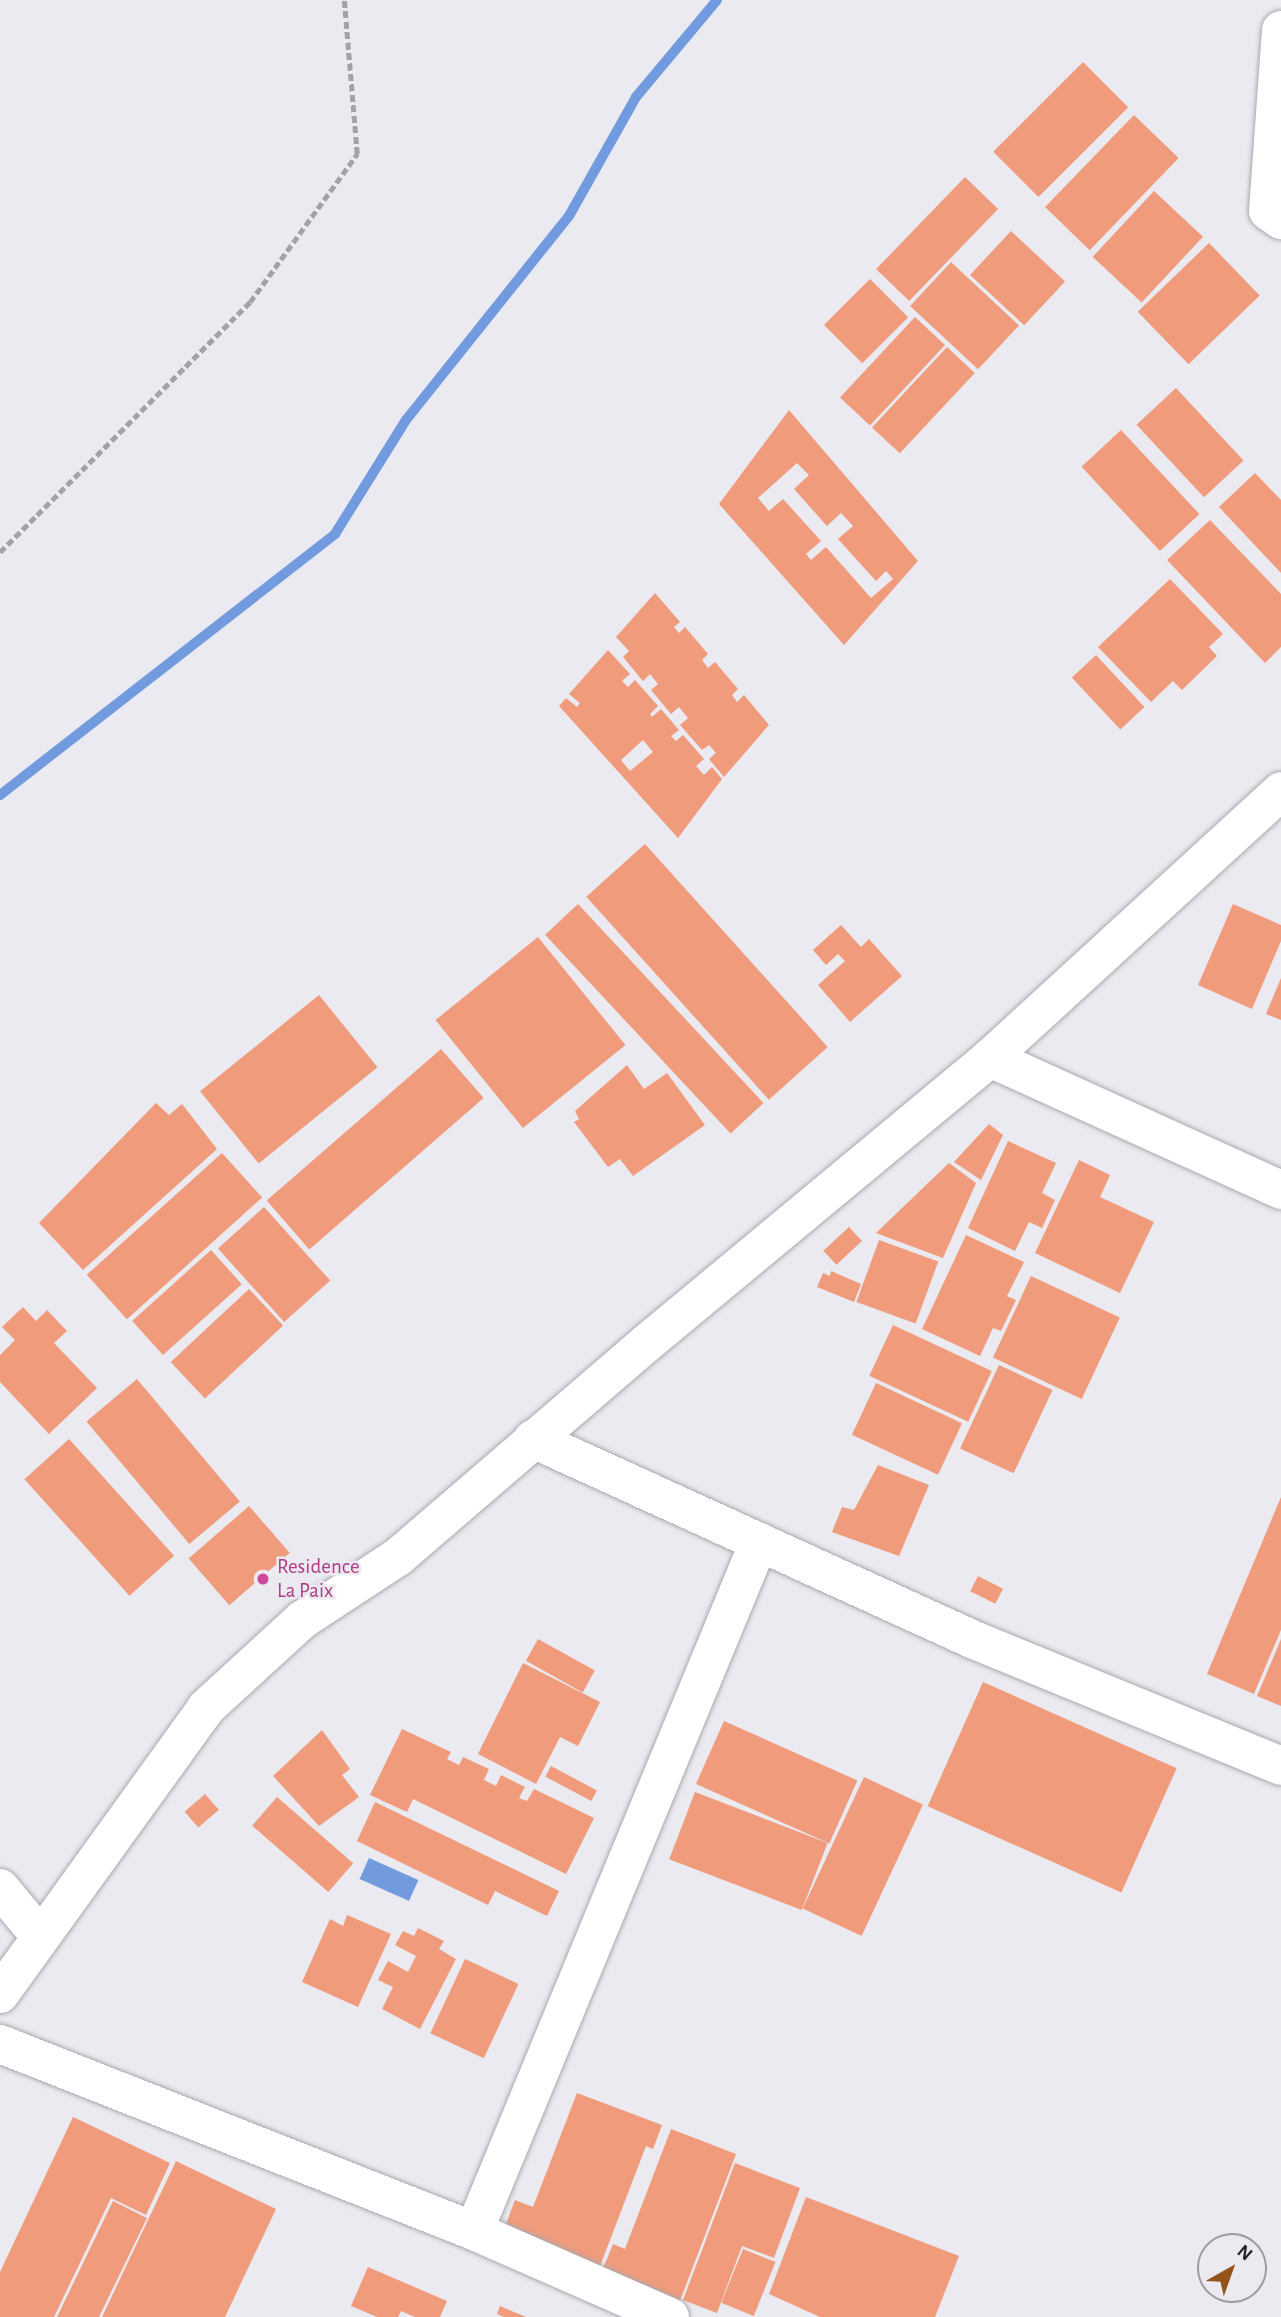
<!DOCTYPE html>
<html>
<head>
<meta charset="utf-8">
<style>
  body { margin:0 }
  #map { position:relative; width:1281px; height:2317px; overflow:hidden; background:#eaeaf0; font-family:"Alegreya Sans",sans-serif }
  div>[style] { position:absolute }
  .water>* { inset:0; background:#729bdf; transform-origin:0 0 }
  .stream>* { height:10px; margin:-5px; padding:0 5px; transform-origin:5px; border-radius:5px; background:#729bdf }
  .building>* { inset:0; background:#f09b7c; transform-origin:0 0 }
  .path>* { height:4.5px; margin-top:-2.25px; transform-origin:0; background:repeating-linear-gradient(90deg,#a2a2a7 0 7px,transparent 0 10.5px) }
  .roads { filter:drop-shadow(0 0 2px #a9aaaf) drop-shadow(0 0 2px #a9aaaf) }
  .minor>* { height:38px; margin:-19px; padding:0 19px; transform-origin:19px; border-radius:19px; background:#fff }
  .dots>* { width:19px; height:19px; translate:-50% -50%; box-sizing:border-box; border:4px solid #eaeaf0; border-radius:50% }
  span { translate:-50% -50%; white-space:nowrap; text-align:center; line-height:1.15; -webkit-text-stroke:5px #eaeaf0; paint-order:stroke }
  .hotel-label { font-size:21px; color:#b23c85 }
  .left { translate:0 -50%; text-align:left }
  .north { position:absolute; left:1197px; top:2233px; width:70px; height:70px; box-sizing:border-box; background:#eaeaf0; border:2px solid #9c9ca0; border-radius:50%; rotate:40deg; font-size:19px; font-weight:700; line-height:28px; text-align:center; color:#262628 }
  .north::after { content:''; display:block; margin:auto; width:24px; height:32px; background:#94531d; clip-path:polygon(50% 0,100% 100%,50% 72%,0 100%) }
</style>
</head>
<body>
<div id="map">
  <div class="water">
    <div style="left:369px;top:1858px;width:54px;height:23px;rotate:24deg"></div>
  </div>
  <div class="stream">
    <div style="left:0;top:795px;width:425px;rotate:-37.9deg"></div>
    <div style="left:335px;top:534px;width:134px;rotate:-58.1deg"></div>
    <div style="left:406px;top:420px;width:261px;rotate:-51.4deg"></div>
    <div style="left:569px;top:216px;width:137px;rotate:-60.6deg"></div>
    <div style="left:636px;top:97px;width:126px;rotate:-50.1deg"></div>
  </div>
  <div class="building">
    <div style="left:1083px;top:62px;width:64px;height:127px;rotate:45deg"></div>
    <div style="left:1134px;top:115px;width:62px;height:128px;rotate:44deg"></div>
    <div style="left:965px;top:177px;width:46px;height:128px;rotate:44deg"></div>
    <div style="left:1154px;top:191px;width:67px;height:90px;rotate:43deg"></div>
    <div style="left:1011px;top:231px;width:74px;height:60px;rotate:43deg"></div>
    <div style="left:1209px;top:243px;width:73px;height:99px;rotate:46deg"></div>
    <div style="left:951px;top:262px;width:93px;height:60px;rotate:43deg"></div>
    <div style="left:870px;top:279px;width:54px;height:65px;rotate:45deg"></div>
    <div style="left:915px;top:317px;width:41px;height:110px;rotate:43deg"></div>
    <div style="left:947px;top:347px;width:38px;height:110px;rotate:43deg"></div>
    <div style="left:1176px;top:388px;width:99px;height:54px;rotate:47deg"></div>
    <div style="clip-path:polygon(evenodd,789px 410px,918px 561px,844px 645px,719px 504px,789px 410px,797px 463px,809px 475px,794px 489px,827px 526px,841px 513px,853px 526px,838px 539px,876px 581px,886px 571px,893px 579px,871px 598px,826px 547px,811px 560px,806px 554px,821px 541px,783px 499px,769px 511px,758px 498px,797px 463px)"></div>
    <div style="left:1121px;top:430px;width:115px;height:54px;rotate:47deg"></div>
    <div style="clip-path:polygon(1255px 473px,1281px 500px,1281px 573px,1219px 507px)"></div>
    <div style="clip-path:polygon(1210px 520px,1281px 594px,1281px 647px,1265px 663px,1167px 560px)"></div>
    <div style="clip-path:polygon(1170px 579px,1223px 634px,1209px 647px,1217px 656px,1182px 690px,1173px 681px,1151px 702px,1098px 647px)"></div>
    <div style="clip-path:polygon(655px 593px,680px 622px,674px 627px,679px 633px,685px 627px,708px 654px,702px 660px,708px 668px,715px 662px,738px 689px,732px 695px,737px 702px,744px 695px,769px 725px,724px 777px,709px 759px,716px 753px,709px 745px,702px 750px,680px 725px,688px 718px,679px 707px,671px 714px,651px 690px,658px 684px,650px 674px,643px 681px,623px 657px,629px 651px,616px 637px)"></div>
    <div style="clip-path:polygon(evenodd,608px 650px,630px 674px,622px 681px,628px 687px,635px 680px,658px 706px,650px 714px,652px 717px,661px 709px,679px 730px,671px 736px,676px 741px,683px 735px,704px 759px,696px 766px,704px 775px,712px 767px,722px 779px,678px 838px,559px 706px,566px 698px,577px 707px,580px 703px,569px 694px,608px 650px,643px 740px,653px 752px,630px 771px,621px 760px,643px 740px)"></div>
    <div style="left:1096px;top:655px;width:71px;height:33px;rotate:47deg"></div>
    <div style="left:645px;top:844px;width:273px;height:79px;rotate:48deg"></div>
    <div style="left:578px;top:904px;width:272px;height:45px;rotate:47deg"></div>
    <div style="clip-path:polygon(1233px 904px,1281px 925px,1281px 941px,1252px 1009px,1198px 985px)"></div>
    <div style="clip-path:polygon(841px 925px,861px 947px,869px 939px,902px 976px,850px 1022px,818px 985px,845px 961px,838px 954px,826px 965px,813px 950px)"></div>
    <div style="left:538px;top:937px;width:139px;height:132px;rotate:51deg"></div>
    <div style="clip-path:polygon(1281px 978px,1281px 1020px,1266px 1014px)"></div>
    <div style="left:319px;top:995px;width:93px;height:153px;rotate:51deg"></div>
    <div style="left:441px;top:1049px;width:65px;height:231px;rotate:49deg"></div>
    <div style="clip-path:polygon(627px 1065px,644px 1089px,667px 1073px,705px 1125px,633px 1176px,620px 1159px,608px 1167px,574px 1122px,579px 1119px,575px 1111px)"></div>
    <div style="clip-path:polygon(156px 1103px,169px 1115px,182px 1104px,217px 1149px,83px 1270px,39px 1223px)"></div>
    <div style="clip-path:polygon(989px 1124px,1003px 1135px,981px 1180px,954px 1162px)"></div>
    <div style="clip-path:polygon(1008px 1141px,1056px 1163px,1042px 1193px,1055px 1200px,1042px 1228px,1029px 1222px,1015px 1251px,968px 1228px)"></div>
    <div style="left:222px;top:1153px;width:60px;height:182px;rotate:48deg"></div>
    <div style="clip-path:polygon(1079px 1160px,1110px 1175px,1100px 1197px,1154px 1222px,1120px 1293px,1035px 1253px)"></div>
    <div style="clip-path:polygon(949px 1163px,976px 1183px,943px 1258px,876px 1233px)"></div>
    <div style="left:264px;top:1207px;width:99px;height:62px;rotate:48deg"></div>
    <div style="left:849px;top:1227px;width:19px;height:35px;rotate:47deg"></div>
    <div style="clip-path:polygon(966px 1235px,1024px 1262px,1007px 1296px,1016px 1300px,1001px 1331px,993px 1328px,980px 1356px,922px 1329px)"></div>
    <div style="left:879px;top:1240px;width:63px;height:66px;rotate:20deg"></div>
    <div style="left:211px;top:1250px;width:46px;height:106px;rotate:48deg"></div>
    <div style="clip-path:polygon(831px 1271px,861px 1284px,854px 1302px,817px 1287px,823px 1273px,830px 1276px)"></div>
    <div style="left:1031px;top:1276px;width:98px;height:90px;rotate:25deg"></div>
    <div style="left:249px;top:1289px;width:50px;height:107px;rotate:47deg"></div>
    <div style="clip-path:polygon(23px 1307px,36px 1321px,47px 1310px,67px 1331px,54px 1343px,97px 1388px,49px 1434px,0 1382px,0 1355px,15px 1340px,2px 1327px)"></div>
    <div style="left:893px;top:1325px;width:109px;height:56px;rotate:25deg"></div>
    <div style="left:999px;top:1365px;width:59px;height:92px;rotate:25deg"></div>
    <div style="left:137px;top:1379px;width:160px;height:66px;rotate:50deg"></div>
    <div style="left:876px;top:1383px;width:95px;height:57px;rotate:25deg"></div>
    <div style="left:69px;top:1439px;width:157px;height:60px;rotate:48deg"></div>
    <div style="clip-path:polygon(878px 1465px,929px 1485px,899px 1556px,832px 1532px,842px 1507px,854px 1510px)"></div>
    <div style="clip-path:polygon(1281px 1497px,1281px 1630px,1254px 1694px,1207px 1674px)"></div>
    <div style="left:249px;top:1506px;width:62px;height:80px;rotate:49deg"></div>
    <div style="left:978px;top:1576px;width:28px;height:17px;rotate:27deg"></div>
    <div style="left:538px;top:1639px;width:65px;height:25px;rotate:29deg"></div>
    <div style="clip-path:polygon(1281px 1639px,1281px 1706px,1257px 1696px)"></div>
    <div style="clip-path:polygon(523px 1663px,600px 1702px,578px 1746px,560px 1737px,536px 1784px,478px 1754px)"></div>
    <div style="left:983px;top:1682px;width:212px;height:136px;rotate:24deg"></div>
    <div style="left:724px;top:1721px;width:146px;height:69px;rotate:24deg"></div>
    <div style="clip-path:polygon(402px 1729px,451px 1752px,447px 1759px,459px 1765px,463px 1757px,489px 1769px,484px 1780px,496px 1786px,501px 1775px,525px 1787px,519px 1798px,527px 1801px,534px 1789px,594px 1818px,566px 1874px,413px 1799px,407px 1812px,370px 1795px)"></div>
    <div style="clip-path:polygon(322px 1730px,350px 1769px,342px 1775px,359px 1797px,319px 1826px,273px 1776px)"></div>
    <div style="left:551px;top:1766px;width:52px;height:12px;rotate:28deg"></div>
    <div style="left:864px;top:1777px;width:65px;height:145px;rotate:25deg"></div>
    <div style="left:695px;top:1792px;width:142px;height:72px;rotate:21deg"></div>
    <div style="left:205px;top:1794px;width:21px;height:27px;rotate:49deg"></div>
    <div style="left:277px;top:1797px;width:101px;height:38px;rotate:41deg"></div>
    <div style="clip-path:polygon(375px 1802px,559px 1891px,547px 1916px,495px 1891px,488px 1905px,357px 1841px)"></div>
    <div style="clip-path:polygon(347px 1915px,391px 1934px,358px 2007px,302px 1982px,330px 1919px,343px 1926px)"></div>
    <div style="clip-path:polygon(418px 1928px,444px 1941px,439px 1949px,456px 1959px,420px 2029px,382px 2009px,393px 1987px,378px 1980px,388px 1961px,408px 1972px,416px 1956px,395px 1945px,403px 1931px,414px 1936px)"></div>
    <div style="left:465px;top:1959px;width:59px;height:82px;rotate:25deg"></div>
    <div style="clip-path:polygon(577px 2093px,662px 2125px,653px 2149px,646px 2146px,597px 2274px,501px 2237px,515px 2200px,533px 2207px)"></div>
    <div style="clip-path:polygon(73px 2117px,170px 2163px,146px 2215px,111px 2198px,54px 2317px,0 2317px,0 2272px)"></div>
    <div style="clip-path:polygon(671px 2129px,736px 2154px,678px 2306px,600px 2276px,613px 2244px,625px 2249px)"></div>
    <div style="clip-path:polygon(176px 2161px,276px 2209px,225px 2317px,102px 2317px)"></div>
    <div style="clip-path:polygon(735px 2163px,800px 2188px,774px 2258px,742px 2246px,717px 2313px,683px 2300px)"></div>
    <div style="clip-path:polygon(806px 2197px,959px 2256px,935px 2317px,820px 2317px,769px 2294px)"></div>
    <div style="clip-path:polygon(113px 2201px,147px 2218px,99px 2317px,57px 2317px)"></div>
    <div style="left:743px;top:2249px;width:35px;height:58px;rotate:22deg"></div>
    <div style="clip-path:polygon(368px 2267px,447px 2301px,440px 2317px,415px 2317px,401px 2311px,398px 2317px,377px 2317px,351px 2306px)"></div>
    <div style="clip-path:polygon(500px 2306px,526px 2317px,504px 2317px,497px 2314px)"></div>
  </div>
  <div class="path">
    <div style="left:0;top:552px;width:354px;rotate:-45deg"></div>
    <div style="left:250px;top:302px;width:183px;rotate:-54.1deg"></div>
    <div style="left:357px;top:154px;width:155px;rotate:-94.8deg"></div>
  </div>
  <div class="roads">
    <div class="minor">
      <div style="left:1281px;top:30px;width:181px;rotate:94.1deg"></div>
      <div style="left:1268px;top:211px;width:16px;rotate:35deg"></div>
      <div style="left:990px;top:1058px;width:320px;rotate:24.4deg"></div>
      <div style="left:533px;top:1439px;width:485px;rotate:24.5deg"></div>
      <div style="left:974px;top:1640px;width:332px;rotate:22.3deg"></div>
      <div style="left:0;top:1888px;width:62px;rotate:50.2deg"></div>
      <div style="left:0;top:1994px;width:352px;rotate:-54.2deg"></div>
      <div style="left:206px;top:1708px;width:130px;rotate:-42.5deg"></div>
      <div style="left:302px;top:1620px;width:115px;rotate:-33.3deg"></div>
      <div style="left:398px;top:1557px;width:330px;rotate:-40.7deg"></div>
      <div style="left:648px;top:1342px;width:445px;rotate:-39.7deg"></div>
      <div style="left:990px;top:1058px;width:395px;rotate:-42.5deg"></div>
      <div style="left:0;top:2044px;width:510px;rotate:21.53deg"></div>
      <div style="left:474px;top:2231px;width:214px;rotate:23.7deg"></div>
      <div style="left:474px;top:2231px;width:746px;rotate:-67.53deg"></div>
    </div>
  </div>
  <div class="dots">
    <div style="left:263px;top:1579px;background:#d1479c"></div>
  </div>
  <div class="hotel-label">
    <span class="left" style="left:277px;top:1579px">Residence<br>La Paix</span>
  </div>
  <div class="north">N</div>
</div>
</body>
</html>
